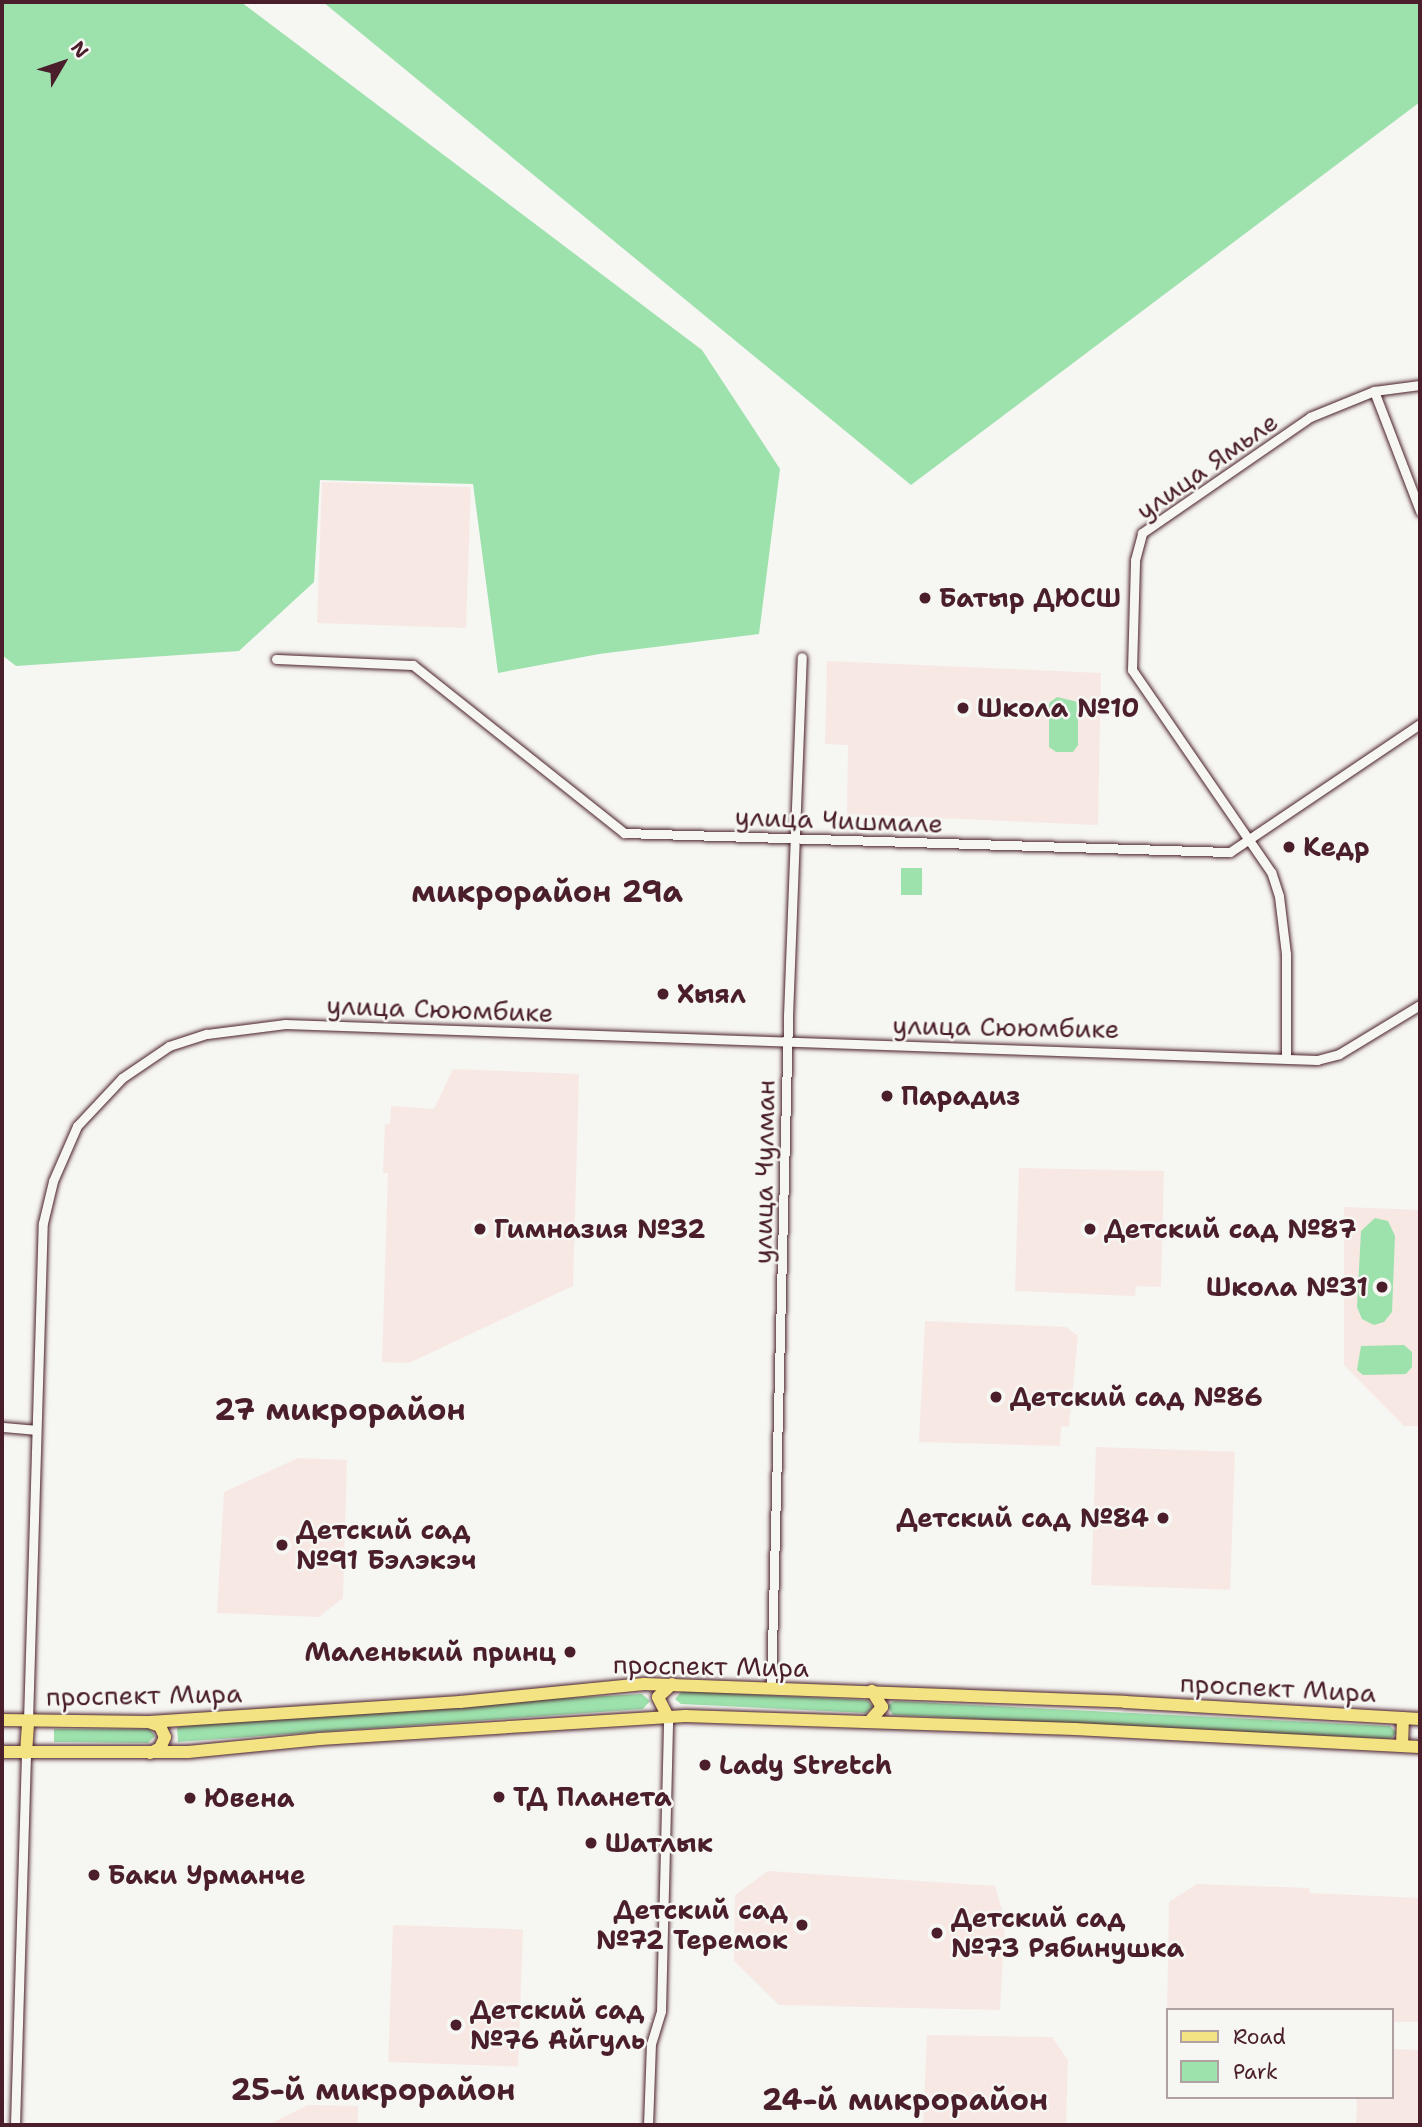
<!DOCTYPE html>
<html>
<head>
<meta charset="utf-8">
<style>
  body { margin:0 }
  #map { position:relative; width:1422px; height:2127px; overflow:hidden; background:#f6f6f2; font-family:"Shantell Sans",sans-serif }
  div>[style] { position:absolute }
  .built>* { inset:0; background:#f7e8e4; transform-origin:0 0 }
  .green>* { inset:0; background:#9de1ad; transform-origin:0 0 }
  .roads { filter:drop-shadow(0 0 2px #4a1f2b) drop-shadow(0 0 2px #4a1f2b) }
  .minor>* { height:9px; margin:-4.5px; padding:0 4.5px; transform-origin:4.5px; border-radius:4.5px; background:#f6f6f2 }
  .major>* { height:12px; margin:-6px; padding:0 6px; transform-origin:6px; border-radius:6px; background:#f4e382 }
  .dots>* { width:19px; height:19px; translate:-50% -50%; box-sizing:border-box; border:4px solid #f6f6f2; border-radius:50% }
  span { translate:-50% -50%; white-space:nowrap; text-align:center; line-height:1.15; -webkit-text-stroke:5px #f6f6f2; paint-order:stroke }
  .street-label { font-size:26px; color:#4a1f2b }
  .poi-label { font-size:26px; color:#4a1f2b; font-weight:700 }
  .left { translate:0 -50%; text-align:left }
  .right { translate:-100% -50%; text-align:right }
  .quarter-label { font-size:30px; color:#4a1f2b; font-weight:700 }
  .frame { position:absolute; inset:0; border:4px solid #4a1f2b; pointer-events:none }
  .legend { position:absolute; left:1166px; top:2008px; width:228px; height:91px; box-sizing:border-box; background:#f6f6f2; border:2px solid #b1a0a2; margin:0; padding:9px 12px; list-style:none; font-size:21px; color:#4a1f2b }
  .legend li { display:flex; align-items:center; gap:14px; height:35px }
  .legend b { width:35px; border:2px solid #b1a0a2 }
  .north { position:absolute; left:28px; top:28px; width:70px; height:70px; -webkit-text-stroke:5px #f6f6f2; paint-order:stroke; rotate:51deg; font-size:19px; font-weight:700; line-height:28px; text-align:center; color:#4a1f2b }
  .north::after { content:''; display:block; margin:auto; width:24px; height:32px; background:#4a1f2b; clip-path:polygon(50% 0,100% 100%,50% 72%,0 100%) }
</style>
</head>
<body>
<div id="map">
  <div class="built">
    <div style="left:322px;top:482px;width:149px;height:141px;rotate:2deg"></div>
    <div style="clip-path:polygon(827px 661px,1101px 673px,1098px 825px,847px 814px,848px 745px,825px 744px)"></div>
    <div style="clip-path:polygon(453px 1069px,579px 1074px,573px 1286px,409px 1363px,382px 1362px,388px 1173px,383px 1173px,385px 1124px,390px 1124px,391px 1106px,434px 1109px)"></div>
    <div style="clip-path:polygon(1019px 1168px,1164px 1171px,1161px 1287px,1136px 1286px,1135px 1296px,1015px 1291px)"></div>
    <div style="clip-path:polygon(1344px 1207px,1420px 1210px,1420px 1426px,1404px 1426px,1344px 1365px)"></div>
    <div style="clip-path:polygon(925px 1321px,1066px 1327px,1078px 1336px,1069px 1426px,1061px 1427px,1060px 1446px,919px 1442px)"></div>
    <div style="left:1096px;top:1447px;width:139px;height:138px;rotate:2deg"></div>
    <div style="clip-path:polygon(298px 1458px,347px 1460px,343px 1598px,319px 1617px,217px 1613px,224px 1492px)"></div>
    <div style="clip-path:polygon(768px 1871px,995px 1886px,1005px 1920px,1000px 2010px,779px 2005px,734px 1961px,735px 1895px)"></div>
    <div style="clip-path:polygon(1197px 1884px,1309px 1888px,1310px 1893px,1420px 1898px,1420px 2022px,1392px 2022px,1392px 2010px,1168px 2010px,1167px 2016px,1169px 1902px)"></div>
    <div style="left:393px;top:1925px;width:130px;height:137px;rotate:2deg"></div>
    <div style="clip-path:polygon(927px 2035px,1052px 2037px,1068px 2060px,1066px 2125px,923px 2125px)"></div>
    <div style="clip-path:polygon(1392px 2049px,1420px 2050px,1420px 2125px,1356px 2125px,1357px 2097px,1392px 2097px)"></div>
    <div style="clip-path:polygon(308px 2105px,358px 2106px,358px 2125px,268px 2125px)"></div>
  </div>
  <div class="green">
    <div style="clip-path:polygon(2px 2px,241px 2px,702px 350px,780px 469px,759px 634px,599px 654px,498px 673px,473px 484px,320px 480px,314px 582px,239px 651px,16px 666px,2px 655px)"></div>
    <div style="clip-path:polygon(323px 2px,1420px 2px,1420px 102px,911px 485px)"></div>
    <div style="clip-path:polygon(1057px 697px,1078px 702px,1078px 745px,1073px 752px,1056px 752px,1049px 747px,1049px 703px)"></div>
    <div style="left:901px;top:868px;width:21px;height:27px"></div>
    <div style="clip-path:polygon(1375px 1218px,1388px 1221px,1395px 1236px,1392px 1312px,1384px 1322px,1374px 1325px,1362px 1319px,1357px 1307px,1361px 1231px)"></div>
    <div style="clip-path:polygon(1404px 1345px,1412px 1352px,1412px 1367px,1406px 1374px,1363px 1375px,1357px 1370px,1361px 1346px)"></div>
    <div style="clip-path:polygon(682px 1691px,867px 1700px,873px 1707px,866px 1713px,681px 1704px,675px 1699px)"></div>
    <div style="clip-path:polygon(642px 1694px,650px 1701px,643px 1709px,178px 1742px,177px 1727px,328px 1711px)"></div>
    <div style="clip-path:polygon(894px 1701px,1390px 1726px,1397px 1733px,1390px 1739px,893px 1715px,887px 1706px)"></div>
    <div style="clip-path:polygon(54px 1729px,150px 1729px,155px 1736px,148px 1743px,54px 1742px)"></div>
  </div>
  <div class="roads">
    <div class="minor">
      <div style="left:1374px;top:391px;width:129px;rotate:69deg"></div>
      <div style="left:276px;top:659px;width:137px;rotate:2.5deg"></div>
      <div style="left:413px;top:665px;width:270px;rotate:38.5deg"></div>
      <div style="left:624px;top:833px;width:606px;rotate:1.8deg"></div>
      <div style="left:1230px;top:852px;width:229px;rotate:-34deg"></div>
      <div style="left:1286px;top:1058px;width:104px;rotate:-90deg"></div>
      <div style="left:1286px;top:954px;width:58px;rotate:-96.9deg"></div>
      <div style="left:1279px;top:896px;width:25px;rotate:-108deg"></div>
      <div style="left:1271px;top:872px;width:245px;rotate:-124.5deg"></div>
      <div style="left:1132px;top:670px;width:110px;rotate:-88.4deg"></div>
      <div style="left:1135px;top:560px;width:28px;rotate:-75deg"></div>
      <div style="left:1142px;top:533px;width:204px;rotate:-34.6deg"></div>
      <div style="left:1310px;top:417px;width:69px;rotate:-22.1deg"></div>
      <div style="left:1374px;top:391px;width:46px;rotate:-7.4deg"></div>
      <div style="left:2px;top:1427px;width:34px;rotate:5deg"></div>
      <div style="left:771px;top:1689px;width:673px;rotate:-88.55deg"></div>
      <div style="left:788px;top:1016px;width:359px;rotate:-87.8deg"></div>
      <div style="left:28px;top:1721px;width:498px;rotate:-88.3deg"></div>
      <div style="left:43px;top:1223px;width:43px;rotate:-76.6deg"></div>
      <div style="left:53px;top:1181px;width:60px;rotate:-66.4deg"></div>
      <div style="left:77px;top:1126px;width:66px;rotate:-46.8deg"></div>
      <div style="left:122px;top:1078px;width:57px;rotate:-34.2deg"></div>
      <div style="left:169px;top:1046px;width:40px;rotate:-18deg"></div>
      <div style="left:207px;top:1034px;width:79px;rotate:-7.3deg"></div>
      <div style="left:285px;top:1024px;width:1033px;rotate:2deg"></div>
      <div style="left:1317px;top:1060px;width:23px;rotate:-15deg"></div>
      <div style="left:1339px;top:1054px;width:95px;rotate:-31.2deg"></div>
      <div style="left:15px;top:2125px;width:372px;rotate:-88.3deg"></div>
      <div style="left:648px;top:2125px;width:81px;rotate:-87.9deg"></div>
      <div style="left:651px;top:2044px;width:34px;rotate:-73deg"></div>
      <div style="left:661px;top:2011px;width:294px;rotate:-88.6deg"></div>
    </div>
    <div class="major">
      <div style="left:668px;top:1717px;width:22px;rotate:-117deg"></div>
      <div style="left:658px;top:1697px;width:19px;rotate:-43deg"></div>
      <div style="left:2px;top:1720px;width:147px;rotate:0.8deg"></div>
      <div style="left:149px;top:1722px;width:312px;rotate:-3.7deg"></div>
      <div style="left:460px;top:1702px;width:185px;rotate:-5.6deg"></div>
      <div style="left:644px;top:1684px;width:481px;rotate:2.1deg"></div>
      <div style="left:1125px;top:1702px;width:295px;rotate:3.3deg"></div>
      <div style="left:149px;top:1722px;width:12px;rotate:20deg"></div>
      <div style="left:160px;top:1726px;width:12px;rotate:66deg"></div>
      <div style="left:165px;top:1737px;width:12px;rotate:114deg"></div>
      <div style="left:160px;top:1748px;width:11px;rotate:153deg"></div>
      <div style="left:869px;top:1722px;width:20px;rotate:-49deg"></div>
      <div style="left:882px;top:1707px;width:19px;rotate:-122deg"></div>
      <div style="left:1402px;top:1746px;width:28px;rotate:-88deg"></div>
      <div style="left:2px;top:1752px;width:186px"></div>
      <div style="left:188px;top:1752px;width:133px;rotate:-5.6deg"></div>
      <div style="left:320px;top:1739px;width:366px;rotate:-3.6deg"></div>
      <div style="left:685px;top:1716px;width:390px;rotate:1.9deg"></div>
      <div style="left:1075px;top:1729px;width:345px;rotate:3deg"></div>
      <div style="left:26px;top:1753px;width:32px;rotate:-86deg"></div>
    </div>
  </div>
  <div class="dots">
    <div style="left:925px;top:598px;background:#4a1f2b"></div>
    <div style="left:963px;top:708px;background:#4a1f2b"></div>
    <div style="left:1289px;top:847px;background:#4a1f2b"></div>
    <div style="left:663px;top:994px;background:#4a1f2b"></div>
    <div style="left:887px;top:1096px;background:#4a1f2b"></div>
    <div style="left:480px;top:1229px;background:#4a1f2b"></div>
    <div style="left:1090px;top:1229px;background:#4a1f2b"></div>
    <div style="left:1382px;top:1287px;background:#4a1f2b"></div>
    <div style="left:996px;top:1397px;background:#4a1f2b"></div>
    <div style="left:1163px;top:1518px;background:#4a1f2b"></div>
    <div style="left:282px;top:1545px;background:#4a1f2b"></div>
    <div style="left:570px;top:1652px;background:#4a1f2b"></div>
    <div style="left:705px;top:1765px;background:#4a1f2b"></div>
    <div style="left:499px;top:1797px;background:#4a1f2b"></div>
    <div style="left:190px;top:1798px;background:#4a1f2b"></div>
    <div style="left:591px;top:1843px;background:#4a1f2b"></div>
    <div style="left:94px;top:1875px;background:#4a1f2b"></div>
    <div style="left:802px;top:1925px;background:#4a1f2b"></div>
    <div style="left:937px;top:1933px;background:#4a1f2b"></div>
    <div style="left:456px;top:2025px;background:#4a1f2b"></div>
  </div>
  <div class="street-label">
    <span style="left:1207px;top:466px;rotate:-35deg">улица Ямьле</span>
    <span style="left:839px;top:820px;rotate:2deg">улица Чишмале</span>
    <span style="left:440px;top:1009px;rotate:2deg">улица Сююмбике</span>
    <span style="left:1006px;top:1027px;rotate:1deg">улица Сююмбике</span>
    <span style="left:764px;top:1172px;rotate:-89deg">улица Чулман</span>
    <span style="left:711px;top:1666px;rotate:1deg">проспект Мира</span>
    <span style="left:1278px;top:1688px;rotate:3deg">проспект Мира</span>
    <span style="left:144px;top:1695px;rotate:-1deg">проспект Мира</span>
  </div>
  <div class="poi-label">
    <span class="left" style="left:939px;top:598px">Батыр ДЮСШ</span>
    <span class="left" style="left:977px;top:708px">Школа №10</span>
    <span class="left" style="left:1303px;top:847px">Кедр</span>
    <span class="left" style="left:677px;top:994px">Хыял</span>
    <span class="left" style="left:901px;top:1096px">Парадиз</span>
    <span class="left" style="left:494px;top:1229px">Гимназия №32</span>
    <span class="left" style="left:1104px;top:1229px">Детский сад №87</span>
    <span class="right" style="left:1368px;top:1287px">Школа №31</span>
    <span class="left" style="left:1010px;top:1397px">Детский сад №86</span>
    <span class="right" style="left:1149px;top:1518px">Детский сад №84</span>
    <span class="left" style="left:296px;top:1545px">Детский сад<br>№91 Бэлэкэч</span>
    <span class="right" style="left:556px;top:1652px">Маленький принц</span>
    <span class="left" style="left:719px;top:1765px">Lady Stretch</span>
    <span class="left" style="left:513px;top:1797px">ТД Планета</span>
    <span class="left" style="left:204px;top:1798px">Ювена</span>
    <span class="left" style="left:605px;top:1843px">Шатлык</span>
    <span class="left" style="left:108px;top:1875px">Баки Урманче</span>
    <span class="right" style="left:788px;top:1925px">Детский сад<br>№72 Теремок</span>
    <span class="left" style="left:951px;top:1933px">Детский сад<br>№73 Рябинушка</span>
    <span class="left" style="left:470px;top:2025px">Детский сад<br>№76 Айгуль</span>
  </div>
  <div class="quarter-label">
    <span style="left:547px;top:892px">микрорайон 29а</span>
    <span style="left:340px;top:1410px">27 микрорайон</span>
    <span style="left:373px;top:2090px">25-й микрорайон</span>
    <span style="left:905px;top:2100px">24-й микрорайон</span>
  </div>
  <div class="frame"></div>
  <ul class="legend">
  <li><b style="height:9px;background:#f4e382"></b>Road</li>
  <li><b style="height:19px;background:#9de1ad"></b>Park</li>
  </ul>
  <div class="north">N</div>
</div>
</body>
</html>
